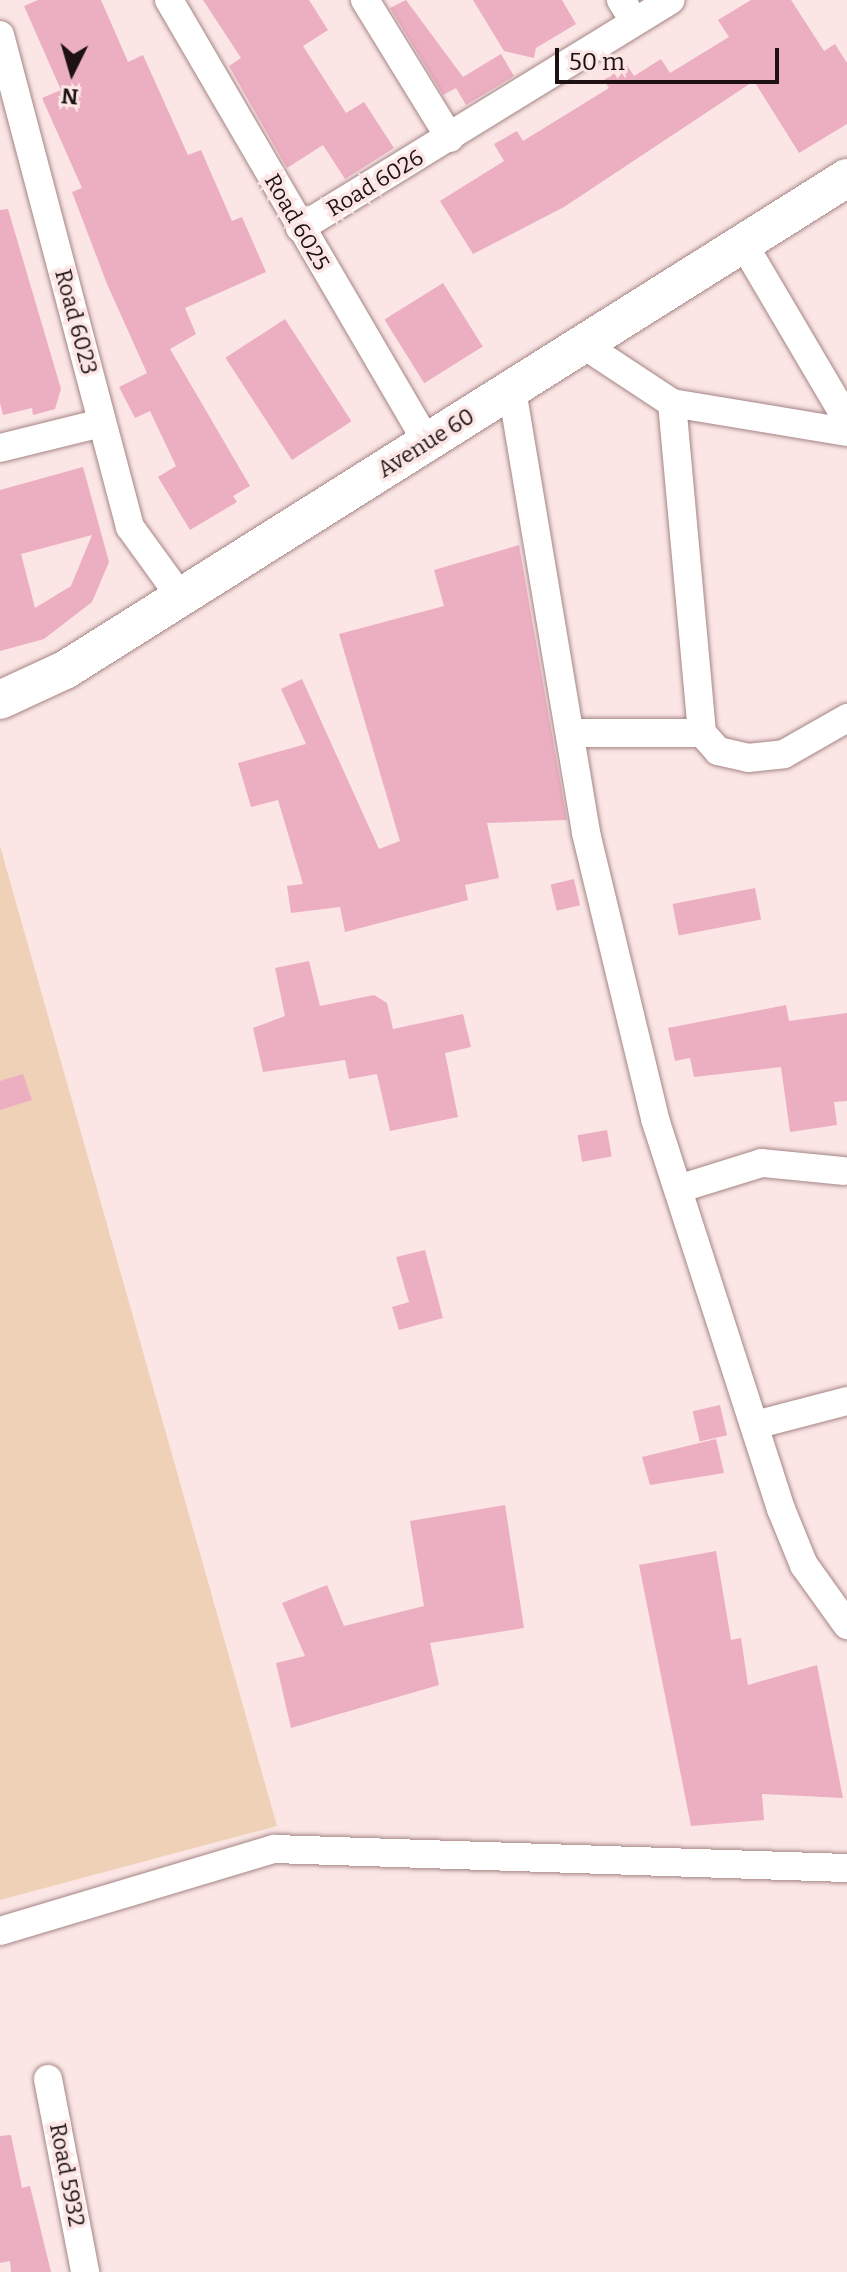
<!DOCTYPE html>
<html>
<head>
<meta charset="utf-8">
<style>
  body { margin:0 }
  #map { position:relative; width:847px; height:2272px; overflow:hidden; background:#fbe6e5; font-family:Bitter,serif }
  div>[style] { position:absolute }
  .green>* { inset:0; background:#eed1b7 }
  .building>* { inset:0; background:#ecaec1; transform-origin:0 0 }
  .roads { filter:drop-shadow(0 0 2px #a58584) drop-shadow(0 0 2px #a58584) }
  .street>* { height:28px; margin:-14px; padding:0 14px; transform-origin:14px; border-radius:14px; background:#fff }
  .secondary>* { height:38px; margin:-19px; padding:0 19px; transform-origin:19px; border-radius:19px; background:#fff }
  span { translate:-50% -50%; white-space:nowrap; text-align:center; line-height:1.15; -webkit-text-stroke:7px #fbe6e5; paint-order:stroke }
  .street-label { font-size:22px; color:#1d1111 }
  .north { position:absolute; left:32px; top:32px; width:80px; height:80px; -webkit-text-stroke:6px #fbe6e5; paint-order:stroke; rotate:185deg; font-size:22px; font-weight:700; line-height:32px; text-align:center; color:#1d1111 }
  .north::after { content:''; display:block; margin:auto; width:28px; height:36px; background:#1d1111; clip-path:polygon(50% 0,100% 100%,50% 72%,0 100%) }
  .scale { position:absolute; left:555px; top:48px; width:224px; height:36px; box-sizing:border-box; border:4px solid #1d1111; border-top:0; padding-left:10px; font-size:24px; line-height:28px; white-space:nowrap; color:#1d1111; -webkit-text-stroke:6px #fbe6e5; paint-order:stroke }
</style>
</head>
<body>
<div id="map">
  <div class="green">
    <div style="clip-path:polygon(0 846px,277px 1826px,0 1900px)"></div>
  </div>
  <div class="building">
    <div style="clip-path:polygon(38px 0,101px 0,128px 62px,143px 55px,188px 155px,201px 150px,232px 221px,242px 217px,266px 272px,185px 308px,196px 334px,170px 349px,250px 486px,233px 496px,237px 502px,190px 530px,158px 477px,176px 466px,150px 411px,135px 418px,119px 387px,147px 373px,107px 284px,72px 192px,82px 188px,42px 98px,61px 90px,24px 6px)"></div>
    <div style="clip-path:polygon(203px 0,309px 0,328px 30px,303px 46px,346px 113px,364px 102px,394px 148px,345px 179px,323px 145px,287px 168px,229px 66px,241px 58px)"></div>
    <div style="clip-path:polygon(406px 0,463px 77px,501px 54px,514px 76px,466px 105px,456px 88px,443px 95px,390px 8px)"></div>
    <div style="clip-path:polygon(473px 0,562px 0,576px 24px,536px 48px,534px 58px,504px 51px)"></div>
    <div style="clip-path:polygon(751px 0,791px 0,824px 51px,835px 44px,847px 63px,847px 124px,799px 153px,754px 81px,564px 207px,473px 254px,440px 201px,504px 161px,494px 144px,517px 131px,523px 141px,609px 88px,604px 80px,627px 65px,634px 76px,661px 59px,670px 73px,729px 37px,718px 20px)"></div>
    <div style="clip-path:polygon(8px 209px,61px 389px,55px 409px,33px 415px,32px 408px,3px 415px,0 403px,0 210px)"></div>
    <div style="left:443px;top:283px;width:75px;height:69px;rotate:58deg"></div>
    <div style="left:285px;top:319px;width:122px;height:71px;rotate:57deg"></div>
    <div style="clip-path:polygon(evenodd,83px 467px,109px 562px,92px 602px,44px 639px,0 651px,0 490px,83px 467px,92px 535px,71px 586px,35px 608px,21px 554px,92px 535px)"></div>
    <div style="clip-path:polygon(519px 545px,567px 820px,487px 823px,499px 878px,465px 885px,468px 900px,345px 932px,340px 907px,291px 913px,287px 886px,303px 884px,278px 800px,251px 807px,238px 763px,306px 744px,281px 689px,302px 679px,379px 849px,400px 841px,339px 634px,444px 606px,434px 570px)"></div>
    <div style="left:574px;top:879px;width:27px;height:24px;rotate:77deg"></div>
    <div style="left:755px;top:888px;width:32px;height:84px;rotate:79deg"></div>
    <div style="clip-path:polygon(309px 961px,320px 1006px,374px 995px,387px 1003px,393px 1029px,463px 1014px,471px 1047px,445px 1053px,458px 1117px,390px 1131px,377px 1074px,349px 1079px,345px 1060px,263px 1072px,253px 1028px,285px 1016px,275px 968px)"></div>
    <div style="clip-path:polygon(786px 1005px,789px 1021px,847px 1013px,847px 1101px,834px 1102px,837px 1125px,790px 1132px,781px 1067px,694px 1077px,690px 1058px,675px 1061px,668px 1028px)"></div>
    <div style="clip-path:polygon(23px 1074px,32px 1100px,0 1110px,0 1081px)"></div>
    <div style="left:607px;top:1130px;width:27px;height:30px;rotate:80deg"></div>
    <div style="clip-path:polygon(425px 1250px,443px 1318px,399px 1330px,392px 1307px,409px 1302px,396px 1257px)"></div>
    <div style="left:720px;top:1405px;width:31px;height:28px;rotate:77deg"></div>
    <div style="clip-path:polygon(716px 1439px,724px 1473px,650px 1485px,642px 1457px)"></div>
    <div style="clip-path:polygon(505px 1505px,524px 1628px,430px 1643px,439px 1685px,291px 1728px,276px 1663px,305px 1656px,282px 1603px,327px 1585px,344px 1626px,424px 1606px,410px 1521px)"></div>
    <div style="clip-path:polygon(716px 1551px,731px 1640px,741px 1638px,748px 1685px,817px 1665px,843px 1798px,762px 1794px,764px 1820px,691px 1826px,639px 1565px)"></div>
    <div style="clip-path:polygon(11px 2135px,22px 2188px,30px 2186px,51px 2272px,11px 2272px,10px 2261px,0 2263px,0 2136px)"></div>
  </div>
  <div class="roads">
    <div class="street">
      <div style="left:169px;top:0;width:512px;rotate:59.73deg"></div>
      <div style="left:365px;top:0;width:162px;rotate:58.4deg"></div>
      <div style="left:621px;top:0;width:25px;rotate:58deg"></div>
      <div style="left:0;top:35px;width:509px;rotate:75.2deg"></div>
      <div style="left:130px;top:527px;width:85px;rotate:54.1deg"></div>
      <div style="left:300px;top:228px;width:435px;rotate:-31.6deg"></div>
      <div style="left:744px;top:245px;width:203px;rotate:59.5deg"></div>
      <div style="left:584px;top:345px;width:105px;rotate:33.4deg"></div>
      <div style="left:672px;top:403px;width:177px;rotate:9.4deg"></div>
      <div style="left:512px;top:390px;width:449px;rotate:80.5deg"></div>
      <div style="left:586px;top:833px;width:294px;rotate:76.4deg"></div>
      <div style="left:655px;top:1119px;width:410px;rotate:72.1deg"></div>
      <div style="left:781px;top:1509px;width:61px;rotate:67.7deg"></div>
      <div style="left:804px;top:1565px;width:74px;rotate:54.4deg"></div>
      <div style="left:672px;top:403px;width:331px;rotate:84.8deg"></div>
      <div style="left:0;top:448px;width:105px;rotate:-13.8deg"></div>
      <div style="left:570px;top:733px;width:132px"></div>
      <div style="left:702px;top:733px;width:24px;rotate:48deg"></div>
      <div style="left:718px;top:751px;width:31px;rotate:13deg"></div>
      <div style="left:748px;top:758px;width:36px;rotate:-6deg"></div>
      <div style="left:784px;top:754px;width:73px;rotate:-29.7deg"></div>
      <div style="left:678px;top:1189px;width:88px;rotate:-17.2deg"></div>
      <div style="left:762px;top:1163px;width:82px;rotate:5.6deg"></div>
      <div style="left:755px;top:1425px;width:95px;rotate:-14.6deg"></div>
      <div style="left:0;top:1931px;width:286px;rotate:-16.7deg"></div>
      <div style="left:274px;top:1849px;width:573px;rotate:1.9deg"></div>
      <div style="left:48px;top:2079px;width:197px;rotate:79.1deg"></div>
    </div>
    <div class="secondary">
      <div style="left:0;top:700px;width:72px;rotate:-24.8deg"></div>
      <div style="left:65px;top:670px;width:924px;rotate:-32.18deg"></div>
    </div>
  </div>
  <div class="street-label">
    <span style="left:375px;top:183px;rotate:-31deg">Road 6026</span>
    <span style="left:297px;top:222px;rotate:60deg">Road 6025</span>
    <span style="left:76px;top:322px;rotate:75deg">Road 6023</span>
    <span style="left:426px;top:443px;rotate:-32deg">Avenue 60</span>
    <span style="left:67px;top:2175px;rotate:79deg">Road 5932</span>
  </div>
  <div class="north">N</div>
  <div class="scale">50 m</div>
</div>
</body>
</html>
